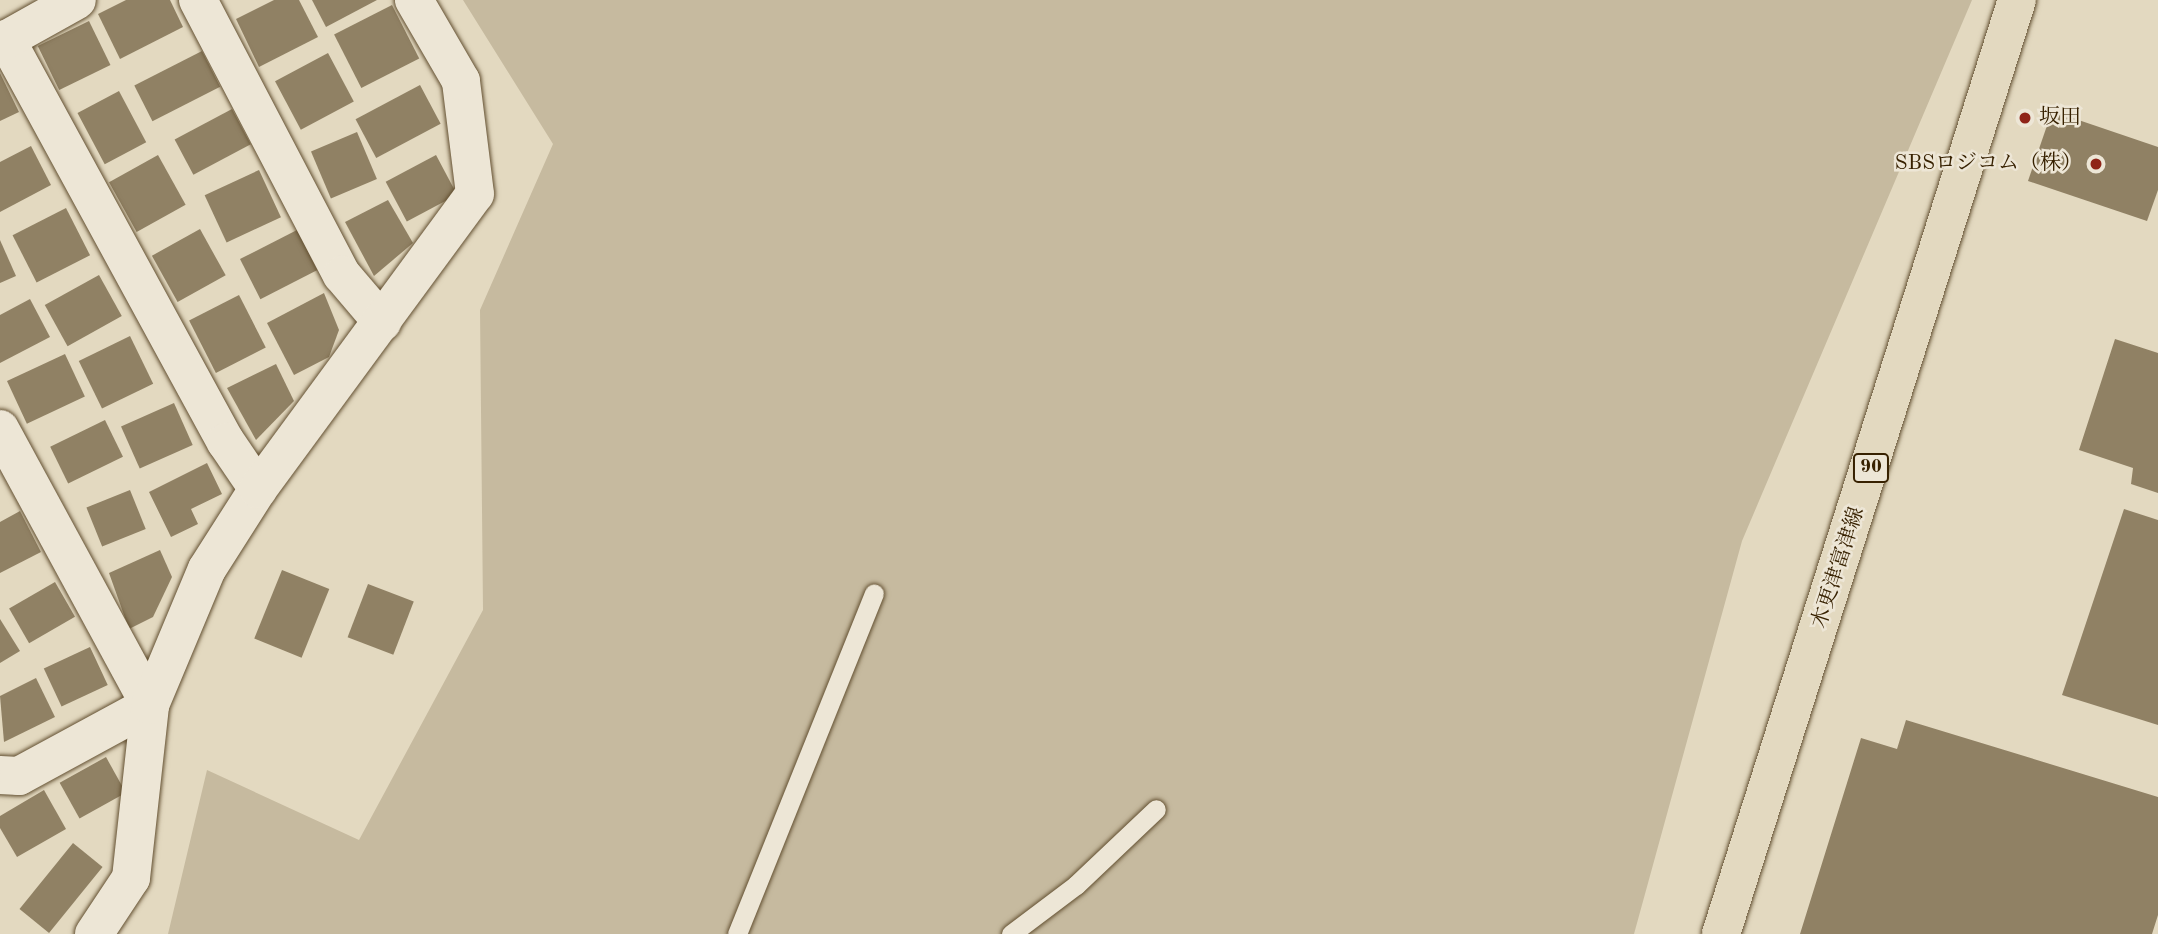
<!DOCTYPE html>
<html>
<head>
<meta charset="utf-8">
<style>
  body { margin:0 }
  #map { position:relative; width:2158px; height:934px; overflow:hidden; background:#e3d9c0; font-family:"Old Standard TT","Noto Serif JP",serif }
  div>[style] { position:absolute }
  .green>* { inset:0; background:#c6ba9f }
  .building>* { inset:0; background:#908164; transform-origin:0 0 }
  .roads { filter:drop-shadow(0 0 2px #624f30) drop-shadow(0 0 2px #624f30) }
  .lane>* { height:19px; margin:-9.5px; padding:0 9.5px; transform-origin:9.5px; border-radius:9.5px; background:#ede6d6 }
  .street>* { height:38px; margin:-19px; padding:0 19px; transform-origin:19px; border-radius:19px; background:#ede6d6 }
  .primary>* { height:38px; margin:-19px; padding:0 19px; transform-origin:19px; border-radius:19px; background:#e3d9c0 }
  .dots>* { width:19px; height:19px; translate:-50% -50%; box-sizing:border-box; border:4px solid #ede6d6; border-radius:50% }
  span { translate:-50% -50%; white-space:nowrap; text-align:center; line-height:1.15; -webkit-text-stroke:5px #ede6d6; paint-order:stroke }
  .shield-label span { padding:2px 5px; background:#ede6d6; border:2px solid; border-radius:5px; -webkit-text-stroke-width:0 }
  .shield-label { font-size:19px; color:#372100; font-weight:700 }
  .poi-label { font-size:21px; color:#372100 }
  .left { translate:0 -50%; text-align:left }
  .right { translate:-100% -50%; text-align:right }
  .street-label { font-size:21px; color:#372100 }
</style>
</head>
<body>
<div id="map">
  <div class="green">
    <div style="clip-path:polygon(463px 0,1972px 0,1742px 541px,1634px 934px,168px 934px,207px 770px,359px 840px,483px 610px,480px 310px,553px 144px)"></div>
  </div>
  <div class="building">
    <div style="clip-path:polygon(126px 0,170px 0,183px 27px,120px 59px,98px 14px)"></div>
    <div style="clip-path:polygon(274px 0,299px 0,318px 37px,259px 67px,236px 19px)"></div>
    <div style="clip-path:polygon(312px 0,377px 0,326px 27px)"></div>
    <div style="left:392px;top:5px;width:60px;height:65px;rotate:63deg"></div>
    <div style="left:89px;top:21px;width:49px;height:57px;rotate:64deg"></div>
    <div style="left:202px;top:51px;width:40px;height:76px;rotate:63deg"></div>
    <div style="left:328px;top:53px;width:55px;height:60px;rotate:62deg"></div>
    <div style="clip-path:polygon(0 73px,19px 112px,0 121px)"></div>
    <div style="left:420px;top:85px;width:44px;height:73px;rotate:62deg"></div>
    <div style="left:119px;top:91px;width:58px;height:47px;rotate:62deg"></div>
    <div style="left:232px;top:109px;width:40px;height:65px;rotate:62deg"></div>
    <div style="clip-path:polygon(2052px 111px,2158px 147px,2158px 190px,2147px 221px,2028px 181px)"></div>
    <div style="left:357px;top:132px;width:51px;height:50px;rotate:67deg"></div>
    <div style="clip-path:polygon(31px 146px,51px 185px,0 212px,0 162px)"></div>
    <div style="left:158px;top:155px;width:57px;height:56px;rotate:61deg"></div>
    <div style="left:436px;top:155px;width:45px;height:57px;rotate:62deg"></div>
    <div style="left:259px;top:170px;width:52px;height:60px;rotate:65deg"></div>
    <div style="clip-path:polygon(388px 200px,413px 243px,374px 276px,345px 222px)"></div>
    <div style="left:66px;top:208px;width:53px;height:60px;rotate:63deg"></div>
    <div style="left:200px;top:229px;width:53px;height:55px;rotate:61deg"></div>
    <div style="left:297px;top:230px;width:45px;height:64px;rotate:63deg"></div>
    <div style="clip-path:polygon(0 240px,16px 276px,0 283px)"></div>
    <div style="left:99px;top:275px;width:47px;height:62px;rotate:61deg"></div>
    <div style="clip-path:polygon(324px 293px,339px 330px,329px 357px,294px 375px,267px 323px)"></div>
    <div style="left:239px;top:295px;width:59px;height:56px;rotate:63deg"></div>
    <div style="clip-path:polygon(30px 299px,50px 337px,0 363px,0 315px)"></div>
    <div style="left:130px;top:336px;width:53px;height:57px;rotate:64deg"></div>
    <div style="clip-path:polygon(2115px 339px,2158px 353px,2158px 493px,2131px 484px,2133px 468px,2079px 450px)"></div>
    <div style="left:65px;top:354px;width:47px;height:64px;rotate:65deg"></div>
    <div style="clip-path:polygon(276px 364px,294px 401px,256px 440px,227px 388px)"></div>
    <div style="left:174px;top:403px;width:46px;height:58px;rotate:66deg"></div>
    <div style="left:105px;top:420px;width:41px;height:61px;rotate:64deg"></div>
    <div style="clip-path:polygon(207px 463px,222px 494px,191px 509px,198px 524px,171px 537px,149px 492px)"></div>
    <div style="left:130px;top:490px;width:42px;height:47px;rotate:68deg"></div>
    <div style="clip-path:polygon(2124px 509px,2158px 520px,2158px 725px,2062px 695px)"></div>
    <div style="clip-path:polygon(20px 511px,41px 552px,0 573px,0 522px)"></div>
    <div style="clip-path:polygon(160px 550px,172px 577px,153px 617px,129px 629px,109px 573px)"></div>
    <div style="left:282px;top:570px;width:51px;height:74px;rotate:22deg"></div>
    <div style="left:55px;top:582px;width:40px;height:53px;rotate:60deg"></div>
    <div style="left:368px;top:584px;width:49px;height:57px;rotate:21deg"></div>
    <div style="clip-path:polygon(0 619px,20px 651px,0 663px)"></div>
    <div style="left:90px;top:647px;width:42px;height:51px;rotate:65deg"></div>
    <div style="clip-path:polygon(36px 678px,55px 717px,4px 742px,0 696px)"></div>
    <div style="clip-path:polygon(1906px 720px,2158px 797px,2158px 915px,2152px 934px,1800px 934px,1861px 738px,1897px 749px)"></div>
    <div style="left:106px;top:757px;width:41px;height:53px;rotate:61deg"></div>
    <div style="clip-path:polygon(44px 790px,66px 829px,17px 857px,0 828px,0 816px)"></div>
    <div style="left:73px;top:843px;width:38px;height:85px;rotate:39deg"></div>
  </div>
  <div class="roads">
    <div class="lane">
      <div style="left:737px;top:934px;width:367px;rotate:-68.1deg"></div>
      <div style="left:1011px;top:934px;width:81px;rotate:-37deg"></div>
      <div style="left:1076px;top:885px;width:110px;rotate:-43.5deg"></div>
    </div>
    <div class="street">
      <div style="left:198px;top:0;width:310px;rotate:62.4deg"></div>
      <div style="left:342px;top:275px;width:62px;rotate:49.6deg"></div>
      <div style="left:6px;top:39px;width:459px;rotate:61.4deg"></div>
      <div style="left:226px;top:442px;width:57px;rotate:55.8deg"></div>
      <div style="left:0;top:43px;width:88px;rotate:-29.2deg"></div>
      <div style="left:0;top:429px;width:314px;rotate:61.5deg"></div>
      <div style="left:0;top:775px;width:19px;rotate:3deg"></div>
      <div style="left:19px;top:776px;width:149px;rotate:-28.5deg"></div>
      <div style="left:94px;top:934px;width:67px;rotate:-56.5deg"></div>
      <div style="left:131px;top:878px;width:174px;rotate:-83.7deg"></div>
      <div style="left:150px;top:705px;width:147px;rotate:-67.3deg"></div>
      <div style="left:207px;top:569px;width:95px;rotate:-57.5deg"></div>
      <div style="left:258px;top:489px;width:366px;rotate:-53.7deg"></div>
      <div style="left:475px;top:194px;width:114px;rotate:-97.1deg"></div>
      <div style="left:461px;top:81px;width:94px;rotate:-120.1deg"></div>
    </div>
    <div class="primary">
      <div style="left:1721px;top:934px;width:980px;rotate:-72.42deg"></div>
    </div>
  </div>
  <div class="dots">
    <div style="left:2025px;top:118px;background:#8f2418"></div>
    <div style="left:2096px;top:164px;background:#8f2418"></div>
  </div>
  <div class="shield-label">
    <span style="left:1871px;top:468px">90</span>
  </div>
  <div class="poi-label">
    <span class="left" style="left:2039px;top:118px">坂田</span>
    <span class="right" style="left:2082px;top:164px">SBSロジコム（株）</span>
  </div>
  <div class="street-label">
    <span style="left:1839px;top:568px;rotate:-72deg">木更津富津線</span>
  </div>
</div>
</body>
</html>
